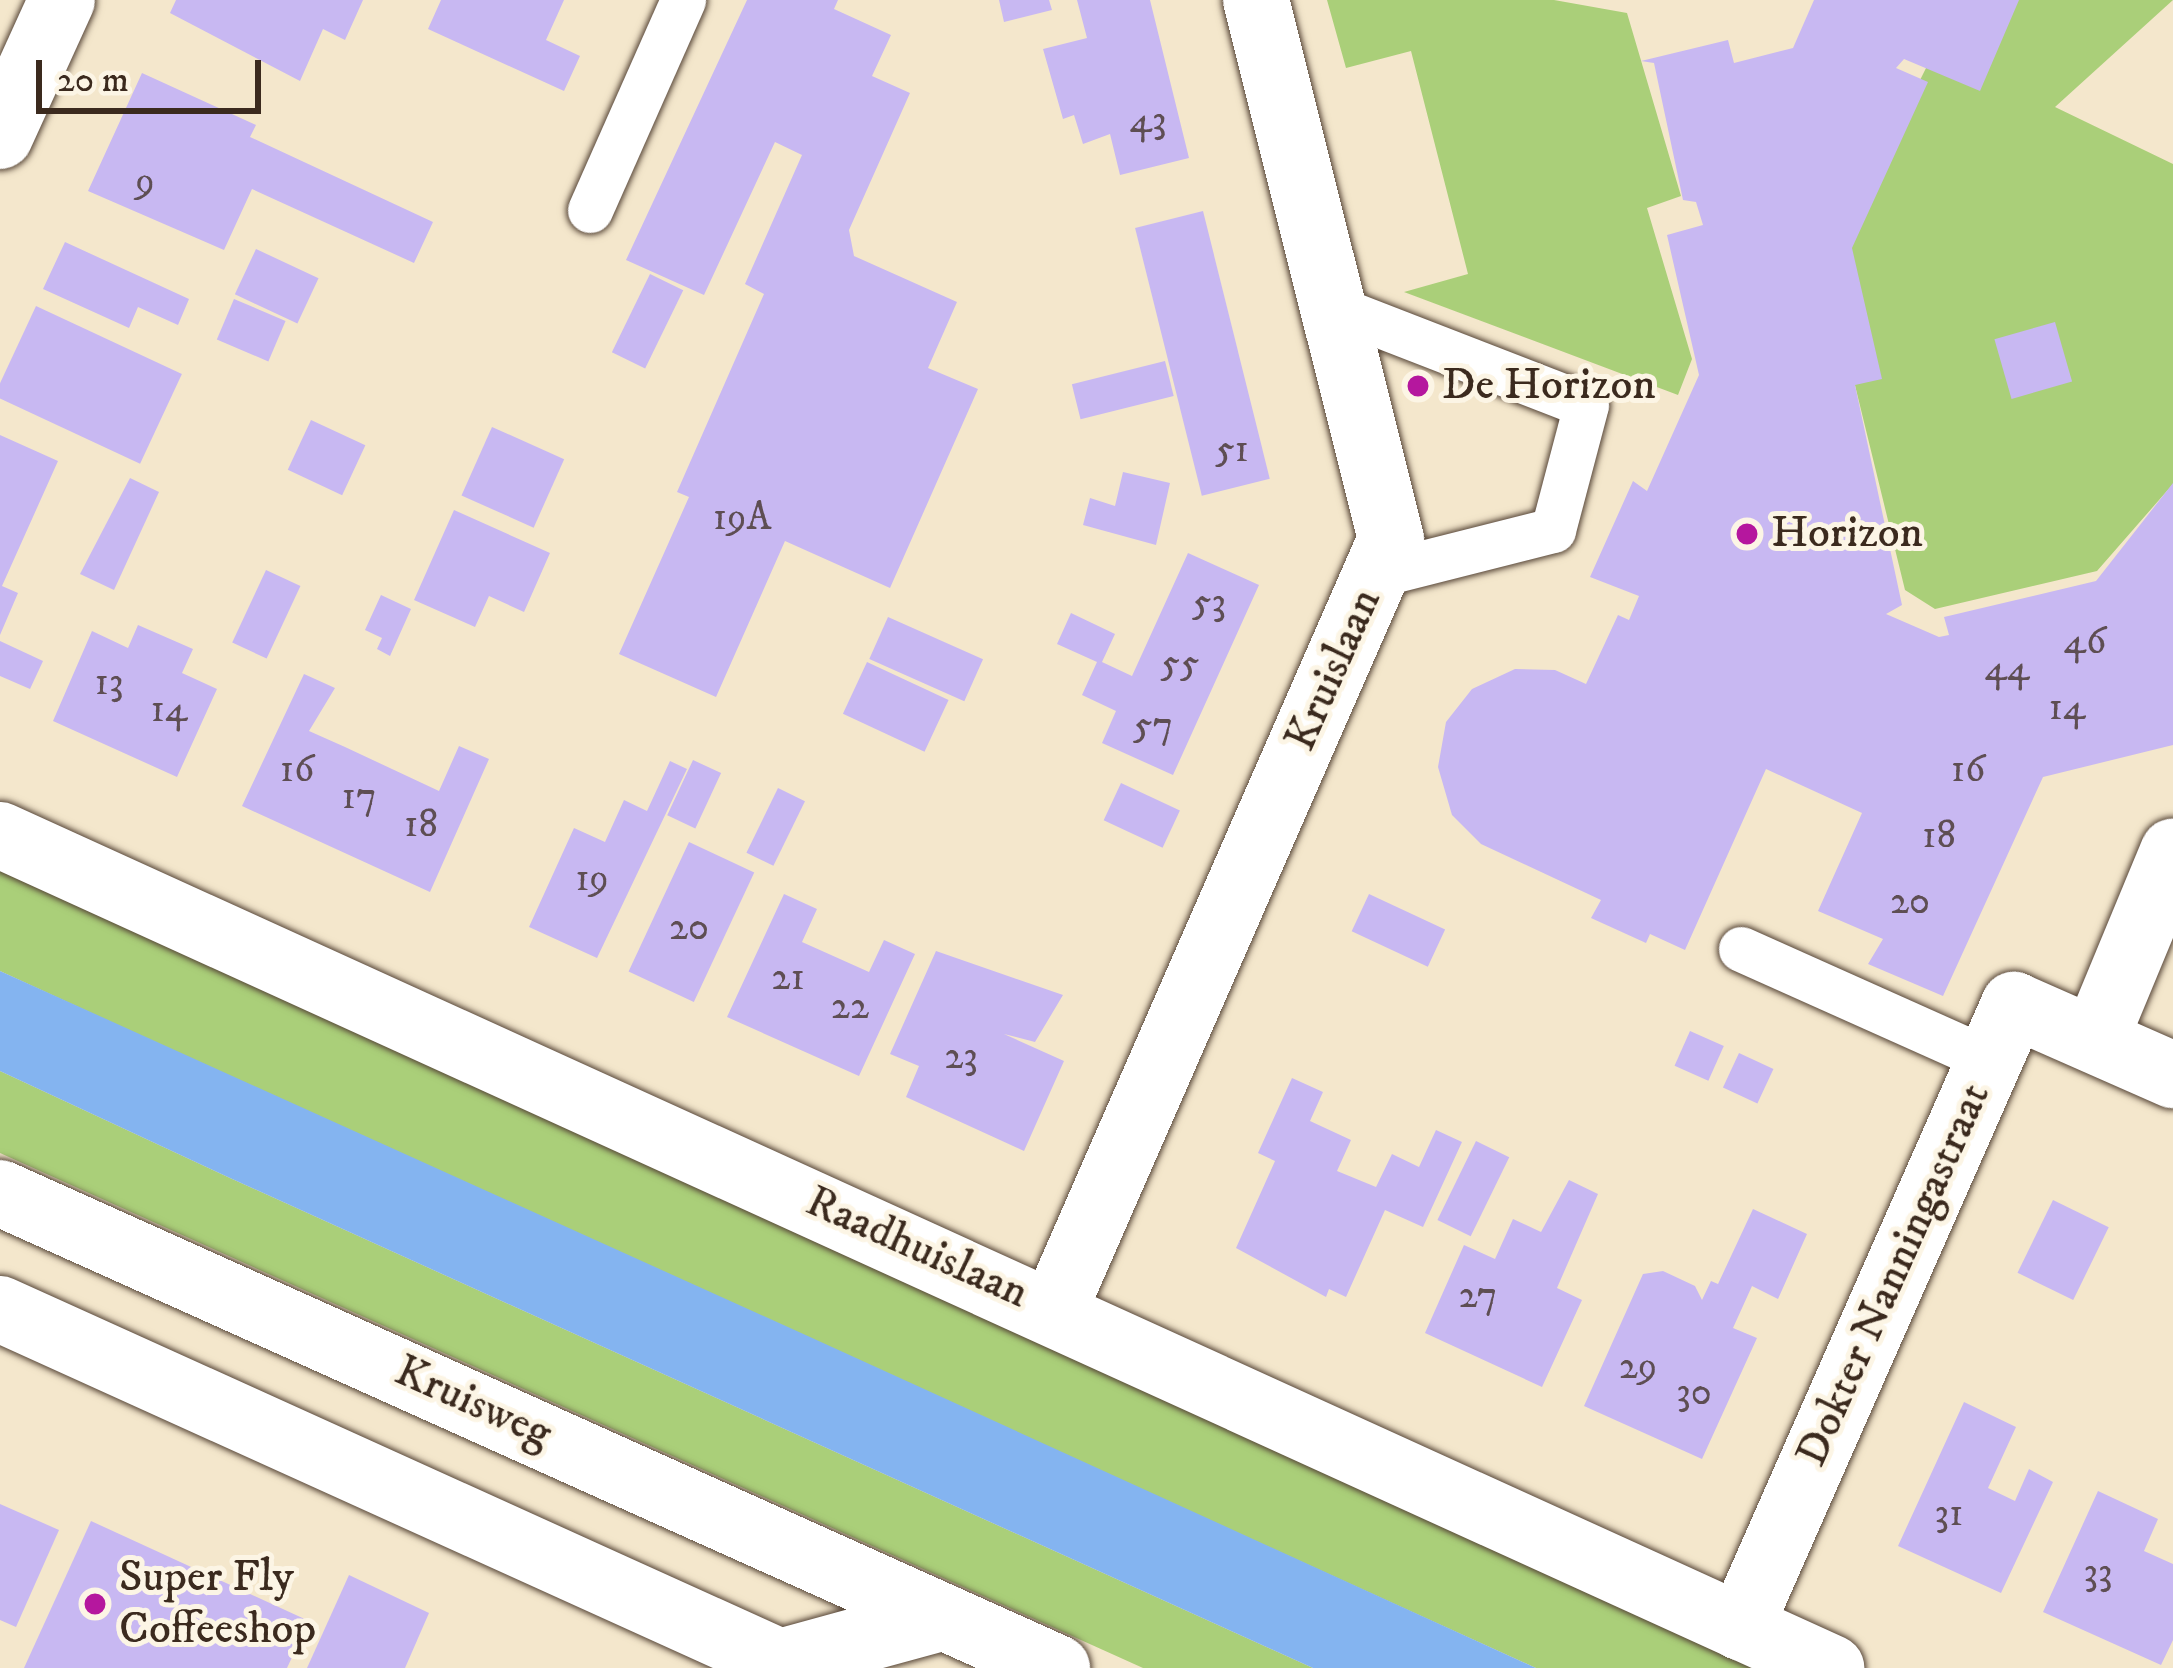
<!DOCTYPE html>
<html>
<head>
<meta charset="utf-8">
<style>
  body { margin:0 }
  #map { position:relative; width:2173px; height:1668px; overflow:hidden; background:#f4e7cc; font-family:"IM FELL DW Pica",serif }
  div>[style] { position:absolute }
  .green>* { inset:0; background:#aacf79 }
  .water>* { inset:0; background:#84b4f0 }
  .building>* { inset:0; background:#c8b8f2; transform-origin:0 0 }
  .roads { filter:drop-shadow(0 0 3px #574638) drop-shadow(0 0 3px #574638) }
  .service>* { height:45px; margin:-22.5px; padding:0 22.5px; transform-origin:22.5px; border-radius:22.5px; background:#fff }
  .minor>* { height:66px; margin:-33px; padding:0 33px; transform-origin:33px; border-radius:33px; background:#fff }
  .tertiary>* { height:66px; margin:-33px; padding:0 33px; transform-origin:33px; border-radius:33px; background:#fff }
  .dots>* { width:33px; height:33px; translate:-50% -50%; box-sizing:border-box; border:6px solid #fcf5e5; border-radius:50% }
  span { translate:-50% -50%; white-space:nowrap; text-align:center; line-height:1.15; -webkit-text-stroke:10px #fcf5e5; paint-order:stroke }
  .number-label { font-size:39px; color:#5e4e53 }
  .number-label span { -webkit-text-stroke-width:0 }
  .poi-label { font-size:45px; color:#3b2a1e }
  .left { translate:0 -50%; text-align:left }
  .street-label { font-size:45px; color:#3b2a1e }
  .scale { position:absolute; left:36px; top:60px; width:225px; height:54px; box-sizing:border-box; border:6px solid #3b2a1e; border-top:0; padding-left:15px; font-size:36px; line-height:42px; white-space:nowrap; color:#3b2a1e; -webkit-text-stroke:9px #fcf5e5; paint-order:stroke }
</style>
</head>
<body>
<div id="map">
  <div class="green">
    <div style="clip-path:polygon(1327px 0,1554px 0,1627px 13px,1681px 196px,1647px 208px,1692px 359px,1678px 395px,1404px 292px,1468px 274px,1411px 51px,1346px 68px)"></div>
    <div style="clip-path:polygon(2016px 0,2173px 0,2055px 107px,2173px 164px,2173px 484px,2097px 571px,1935px 609px,1905px 590px,1853px 377px,1847px 227px,1931px 58px)"></div>
    <div style="clip-path:polygon(0 868px,853px 1259px,1759px 1668px,1536px 1668px,163px 1046px,0 971px)"></div>
    <div style="clip-path:polygon(0 1071px,230px 1178px,1313px 1668px,1143px 1668px,0 1153px)"></div>
  </div>
  <div class="water">
    <div style="clip-path:polygon(0 971px,810px 1337px,1536px 1668px,1313px 1668px,230px 1178px,0 1071px)"></div>
  </div>
  <div class="building">
    <div style="clip-path:polygon(176px 0,363px 0,345px 40px,323px 29px,300px 81px,170px 13px)"></div>
    <div style="clip-path:polygon(441px 0,564px 0,546px 40px,580px 56px,564px 91px,428px 29px)"></div>
    <div style="clip-path:polygon(747px 0,838px 0,834px 9px,891px 35px,872px 76px,910px 93px,849px 230px,854px 256px,957px 302px,928px 368px,978px 389px,890px 588px,785px 541px,716px 697px,619px 654px,689px 497px,677px 492px,764px 294px,745px 284px,802px 155px,775px 142px,704px 295px,626px 260px)"></div>
    <div style="clip-path:polygon(999px 0,1049px 0,1052px 10px,1004px 22px)"></div>
    <div style="clip-path:polygon(1077px 0,1150px 0,1189px 158px,1120px 175px,1110px 134px,1083px 144px,1074px 115px,1063px 119px,1043px 49px,1087px 38px)"></div>
    <div style="clip-path:polygon(1814px 0,2019px 0,1980px 91px,1904px 59px,1896px 68px,1928px 82px,1852px 248px,1882px 379px,1855px 385px,1902px 605px,1886px 614px,1939px 637px,1949px 635px,1944px 617px,2096px 581px,2173px 483px,2173px 745px,2043px 777px,1943px 996px,1868px 964px,1883px 939px,1818px 911px,1862px 813px,1766px 769px,1685px 950px,1650px 934px,1646px 943px,1591px 918px,1601px 900px,1481px 844px,1452px 815px,1438px 767px,1446px 722px,1472px 689px,1515px 669px,1555px 670px,1586px 684px,1618px 615px,1629px 620px,1639px 596px,1590px 577px,1633px 481px,1647px 491px,1699px 375px,1667px 235px,1703px 225px,1696px 202px,1683px 200px,1654px 63px,1641px 61px,1728px 40px,1734px 63px,1793px 48px)"></div>
    <div style="clip-path:polygon(142px 73px,256px 125px,250px 137px,433px 222px,414px 263px,252px 189px,224px 250px,88px 191px)"></div>
    <div style="left:1203px;top:211px;width:276px;height:70px;rotate:76deg"></div>
    <div style="clip-path:polygon(65px 242px,189px 299px,178px 325px,138px 307px,129px 328px,43px 289px)"></div>
    <div style="left:256px;top:249px;width:69px;height:50px;rotate:25deg"></div>
    <div style="left:650px;top:274px;width:37px;height:87px;rotate:26deg"></div>
    <div style="left:234px;top:299px;width:56px;height:44px;rotate:23deg"></div>
    <div style="left:36px;top:306px;width:161px;height:99px;rotate:25deg"></div>
    <div style="left:2055px;top:322px;width:62px;height:63px;rotate:74deg"></div>
    <div style="left:1165px;top:361px;width:36px;height:96px;rotate:76deg"></div>
    <div style="left:311px;top:420px;width:60px;height:55px;rotate:25deg"></div>
    <div style="left:492px;top:427px;width:79px;height:75px;rotate:24deg"></div>
    <div style="clip-path:polygon(0 435px,58px 461px,2px 586px,18px 593px,0 635px)"></div>
    <div style="clip-path:polygon(1123px 472px,1170px 483px,1156px 545px,1083px 525px,1090px 498px,1115px 506px)"></div>
    <div style="clip-path:polygon(130px 478px,159px 492px,114px 590px,80px 574px)"></div>
    <div style="clip-path:polygon(454px 510px,550px 553px,524px 612px,489px 596px,475px 627px,414px 600px)"></div>
    <div style="clip-path:polygon(1188px 553px,1259px 585px,1173px 775px,1102px 743px,1116px 711px,1082px 695px,1097px 662px,1057px 644px,1071px 613px,1115px 634px,1102px 662px,1132px 676px)"></div>
    <div style="left:266px;top:570px;width:38px;height:80px;rotate:25deg"></div>
    <div style="clip-path:polygon(381px 595px,411px 609px,390px 656px,377px 649px,382px 638px,365px 630px)"></div>
    <div style="left:888px;top:617px;width:104px;height:46px;rotate:24deg"></div>
    <div style="clip-path:polygon(138px 625px,193px 649px,182px 673px,217px 689px,177px 777px,53px 721px,92px 631px,128px 648px)"></div>
    <div style="clip-path:polygon(0 641px,43px 661px,30px 689px,0 676px)"></div>
    <div style="left:867px;top:662px;width:90px;height:57px;rotate:25deg"></div>
    <div style="clip-path:polygon(304px 674px,335px 688px,309px 731px,345px 747px,439px 791px,459px 746px,489px 759px,430px 892px,242px 806px)"></div>
    <div style="left:693px;top:760px;width:31px;height:61px;rotate:25deg"></div>
    <div style="clip-path:polygon(670px 761px,687px 769px,597px 958px,529px 927px,574px 828px,605px 842px,624px 800px,647px 811px)"></div>
    <div style="left:1121px;top:783px;width:65px;height:41px;rotate:25deg"></div>
    <div style="left:778px;top:788px;width:30px;height:72px;rotate:26deg"></div>
    <div style="left:689px;top:842px;width:72px;height:143px;rotate:25deg"></div>
    <div style="clip-path:polygon(784px 894px,817px 909px,802px 942px,869px 972px,884px 940px,915px 954px,859px 1076px,727px 1017px)"></div>
    <div style="left:1369px;top:894px;width:84px;height:41px;rotate:25deg"></div>
    <div style="clip-path:polygon(936px 951px,1063px 995px,1035px 1042px,1004px 1034px,1064px 1061px,1024px 1151px,906px 1097px,919px 1066px,890px 1054px)"></div>
    <div style="left:1690px;top:1031px;width:37px;height:38px;rotate:24deg"></div>
    <div style="left:1739px;top:1053px;width:38px;height:38px;rotate:25deg"></div>
    <div style="clip-path:polygon(1292px 1078px,1323px 1092px,1310px 1121px,1351px 1140px,1337px 1171px,1376px 1187px,1392px 1154px,1419px 1167px,1436px 1130px,1462px 1142px,1423px 1227px,1385px 1210px,1346px 1297px,1329px 1289px,1326px 1297px,1236px 1248px,1275px 1161px,1258px 1153px)"></div>
    <div style="left:1476px;top:1141px;width:37px;height:88px;rotate:26deg"></div>
    <div style="clip-path:polygon(1569px 1180px,1598px 1194px,1557px 1288px,1582px 1300px,1542px 1387px,1425px 1333px,1464px 1245px,1495px 1259px,1513px 1219px,1541px 1232px)"></div>
    <div style="left:2053px;top:1200px;width:62px;height:81px;rotate:26deg"></div>
    <div style="clip-path:polygon(1753px 1209px,1807px 1234px,1778px 1299px,1752px 1286px,1733px 1328px,1757px 1338px,1702px 1459px,1584px 1406px,1643px 1274px,1663px 1271px,1695px 1286px,1702px 1300px,1711px 1281px,1718px 1284px)"></div>
    <div style="clip-path:polygon(1964px 1402px,2016px 1427px,1988px 1488px,2015px 1501px,2029px 1469px,2053px 1482px,2001px 1593px,1898px 1546px)"></div>
    <div style="clip-path:polygon(2098px 1491px,2158px 1519px,2144px 1551px,2173px 1564px,2173px 1640px,2161px 1665px,2043px 1612px)"></div>
    <div style="clip-path:polygon(0 1504px,59px 1530px,16px 1627px,0 1620px)"></div>
    <div style="clip-path:polygon(91px 1521px,309px 1621px,287px 1668px,24px 1668px)"></div>
    <div style="clip-path:polygon(349px 1575px,429px 1613px,405px 1668px,307px 1668px)"></div>
  </div>
  <div class="roads">
    <div class="service">
      <div style="left:590px;top:210px;width:230px;rotate:-66.1deg"></div>
      <div style="left:1333px;top:307px;width:271px;rotate:21.2deg"></div>
      <div style="left:1586px;top:405px;width:129px;rotate:104.8deg"></div>
      <div style="left:1553px;top:530px;width:184px;rotate:165.8deg"></div>
      <div style="left:1741px;top:949px;width:272px;rotate:24.1deg"></div>
    </div>
    <div class="minor">
      <div style="left:0;top:136px;width:149px;rotate:-65.5deg"></div>
      <div style="left:0;top:835px;width:2012px;rotate:24.46deg"></div>
      <div style="left:2095px;top:1040px;width:204px;rotate:-67.5deg"></div>
      <div style="left:0;top:1309px;width:870px;rotate:24.36deg"></div>
      <div style="left:1054px;top:1310px;width:841px;rotate:-66.39deg"></div>
      <div style="left:1391px;top:539px;width:556px;rotate:-104.06deg"></div>
      <div style="left:1740px;top:1627px;width:680px;rotate:-66.23deg"></div>
      <div style="left:2014px;top:1005px;width:174px;rotate:23.8deg"></div>
      <div style="left:780px;top:1662px;width:170px;rotate:-15.3deg"></div>
    </div>
    <div class="tertiary">
      <div style="left:0;top:1193px;width:1159px;rotate:24.2deg"></div>
    </div>
  </div>
  <div class="dots">
    <div style="left:1418px;top:386px;background:#b5179e"></div>
    <div style="left:1747px;top:534px;background:#b5179e"></div>
    <div style="left:95px;top:1604px;background:#b5179e"></div>
  </div>
  <div class="number-label">
    <span style="left:1148px;top:121px">43</span>
    <span style="left:145px;top:182px">9</span>
    <span style="left:1232px;top:450px">51</span>
    <span style="left:742px;top:518px">19A</span>
    <span style="left:1209px;top:603px">53</span>
    <span style="left:2085px;top:642px">46</span>
    <span style="left:1180px;top:664px">55</span>
    <span style="left:2007px;top:669px">44</span>
    <span style="left:109px;top:683px">13</span>
    <span style="left:2067px;top:708px">14</span>
    <span style="left:169px;top:710px">14</span>
    <span style="left:1153px;top:726px">57</span>
    <span style="left:297px;top:770px">16</span>
    <span style="left:1968px;top:770px">16</span>
    <span style="left:359px;top:797px">17</span>
    <span style="left:421px;top:825px">18</span>
    <span style="left:1939px;top:836px">18</span>
    <span style="left:592px;top:879px">19</span>
    <span style="left:1910px;top:902px">20</span>
    <span style="left:689px;top:928px">20</span>
    <span style="left:788px;top:978px">21</span>
    <span style="left:850px;top:1007px">22</span>
    <span style="left:961px;top:1057px">23</span>
    <span style="left:1478px;top:1296px">27</span>
    <span style="left:1638px;top:1367px">29</span>
    <span style="left:1694px;top:1393px">30</span>
    <span style="left:1949px;top:1514px">31</span>
    <span style="left:2098px;top:1573px">33</span>
  </div>
  <div class="poi-label">
    <span class="left" style="left:1442px;top:386px">De Horizon</span>
    <span class="left" style="left:1771px;top:534px">Horizon</span>
    <span class="left" style="left:119px;top:1604px">Super Fly<br>Coffeeshop</span>
  </div>
  <div class="street-label">
    <span style="left:1334px;top:670px;rotate:-66deg">Kruislaan</span>
    <span style="left:917px;top:1248px;rotate:24deg">Raadhuislaan</span>
    <span style="left:1894px;top:1275px;rotate:-66deg">Dokter Nanningastraat</span>
    <span style="left:473px;top:1403px;rotate:24deg">Kruisweg</span>
  </div>
  <div class="scale">20 m</div>
</div>
</body>
</html>
